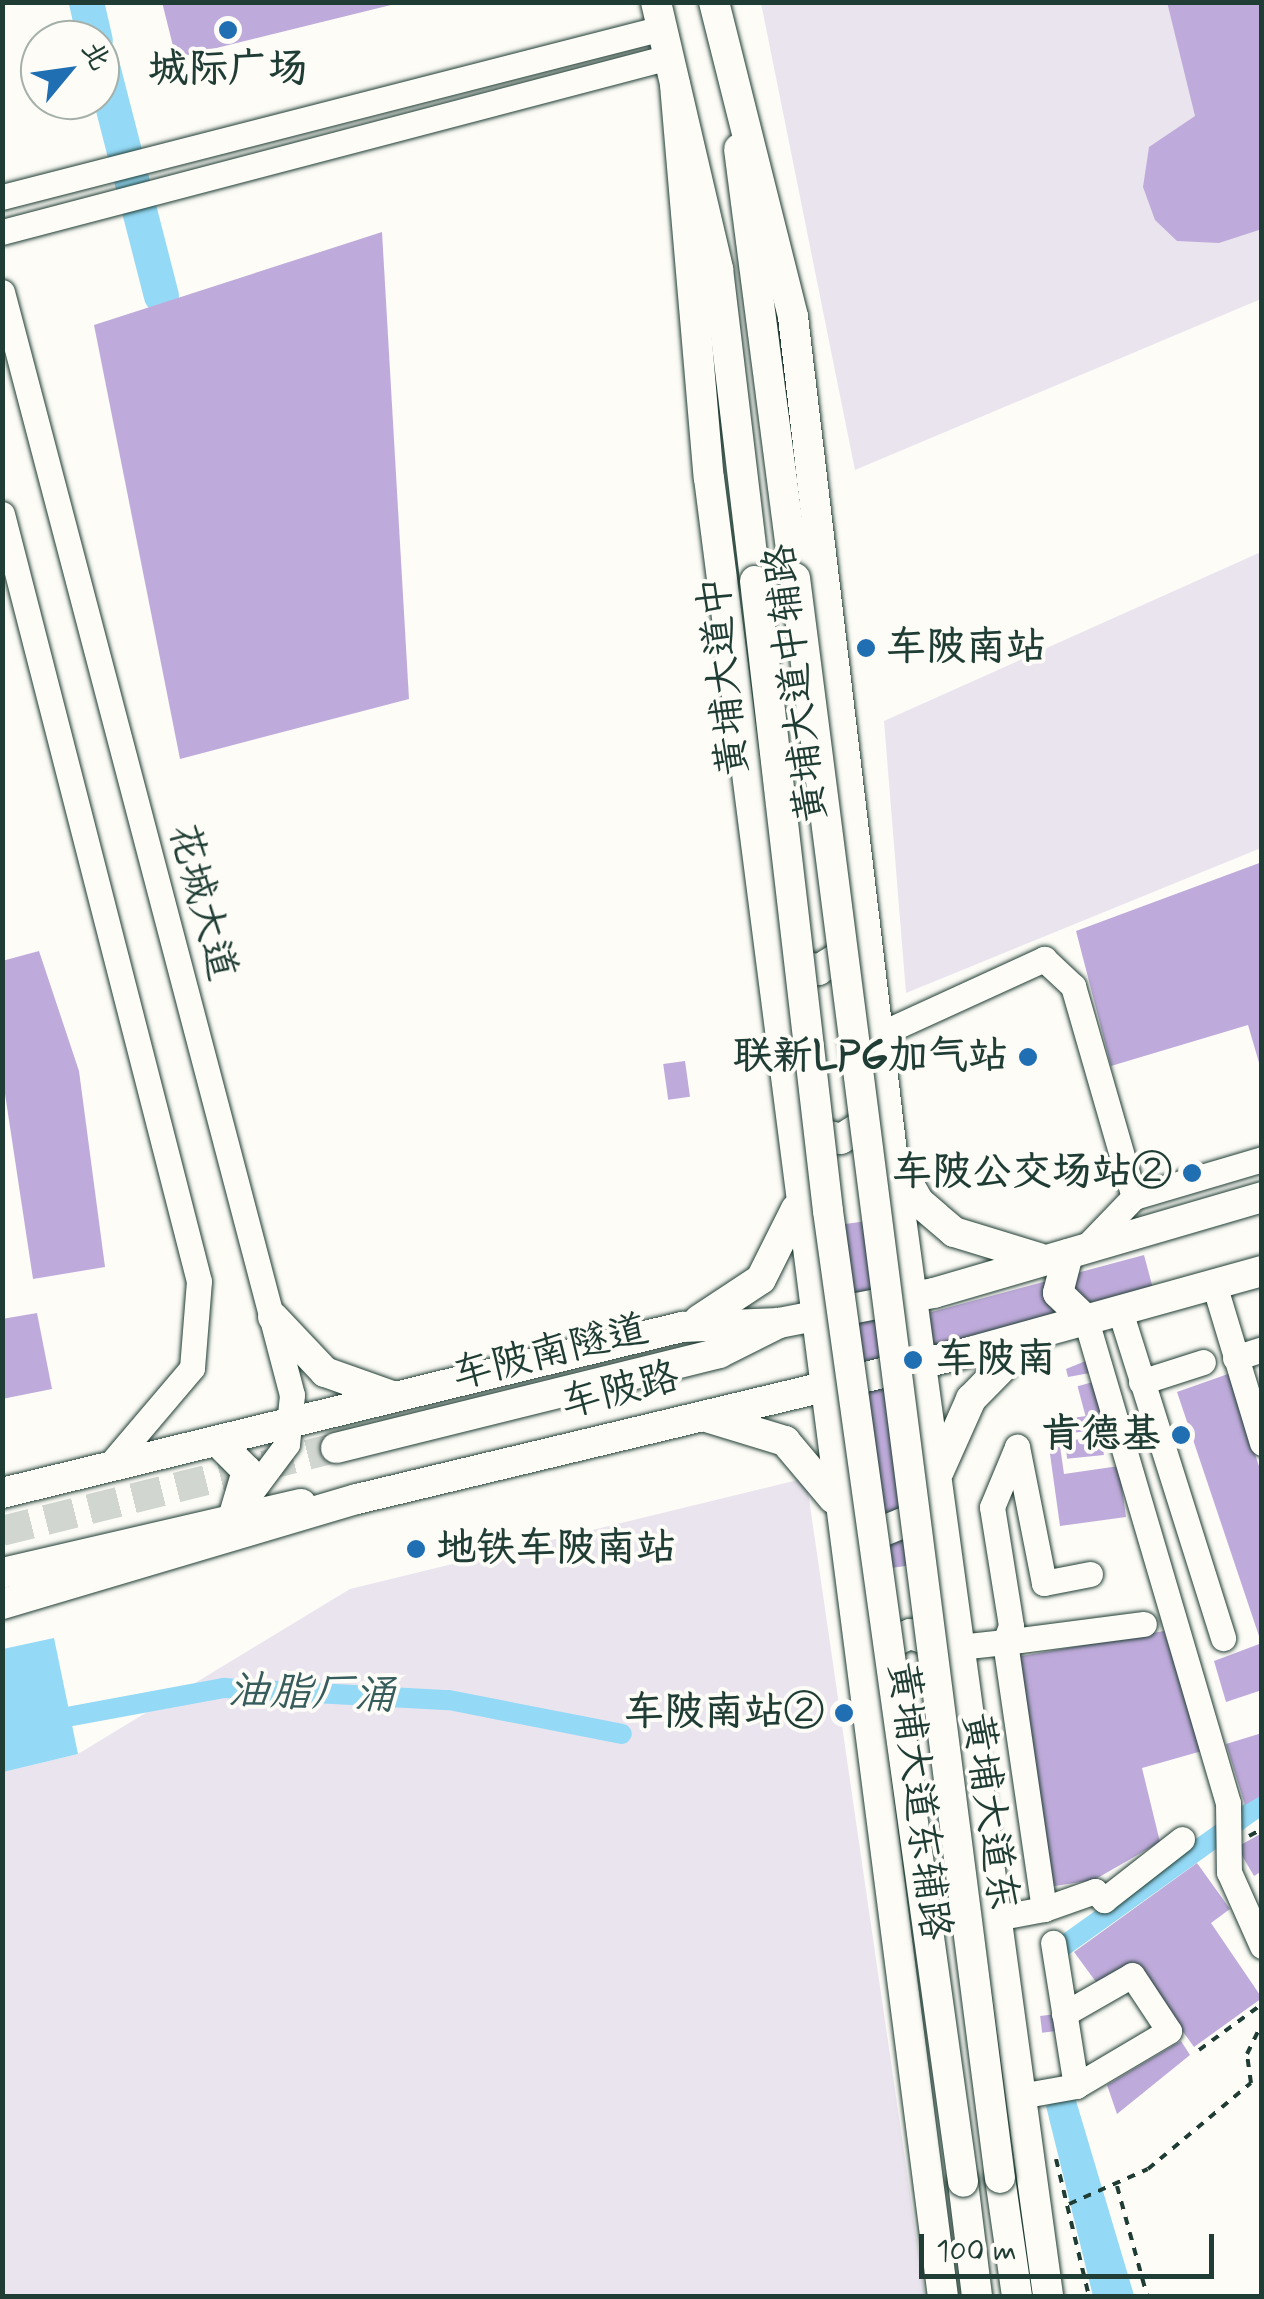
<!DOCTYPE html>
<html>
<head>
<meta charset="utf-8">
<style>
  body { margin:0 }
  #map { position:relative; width:1264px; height:2299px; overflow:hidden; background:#fdfcf7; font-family:Mynerve,"LXGW WenKai TC",sans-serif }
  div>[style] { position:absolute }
  .built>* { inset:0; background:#eae4ef }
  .water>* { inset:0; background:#94d9f6 }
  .canal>* { height:20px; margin:-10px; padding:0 10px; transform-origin:10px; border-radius:10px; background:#94d9f6 }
  .river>* { height:35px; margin:-17.5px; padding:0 17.5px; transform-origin:17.5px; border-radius:17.5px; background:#94d9f6 }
  .building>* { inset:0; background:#bfabdb; transform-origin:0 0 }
  .major-tunnel>* { height:30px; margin-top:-15px; transform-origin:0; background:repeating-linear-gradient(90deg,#d1d6d0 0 30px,transparent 0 45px) }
  .path>* { height:4px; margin-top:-2px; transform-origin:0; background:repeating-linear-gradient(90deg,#1f3d34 0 8px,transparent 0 16px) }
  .roads { filter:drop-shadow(0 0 2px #1f3d34) drop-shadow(0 0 2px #1f3d34) }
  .minor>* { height:25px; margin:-12.5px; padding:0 12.5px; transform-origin:12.5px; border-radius:12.5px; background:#fdfcf7 }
  .major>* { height:30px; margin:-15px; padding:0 15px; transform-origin:15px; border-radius:15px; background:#fdfcf7 }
  .bridges { filter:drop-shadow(0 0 2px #1f3d34) drop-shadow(0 0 2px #1f3d34) }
  .major-bridge>* { height:30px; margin:-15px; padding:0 15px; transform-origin:15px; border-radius:15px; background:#fdfcf7 }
  .dots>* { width:28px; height:28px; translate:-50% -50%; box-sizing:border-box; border:5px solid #fdfcf7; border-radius:50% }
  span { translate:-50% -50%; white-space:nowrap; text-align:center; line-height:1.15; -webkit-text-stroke:8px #fdfcf7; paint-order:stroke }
  .poi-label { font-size:40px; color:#1f3d34; font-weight:700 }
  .left { translate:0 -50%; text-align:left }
  .right { translate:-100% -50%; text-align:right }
  .street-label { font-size:40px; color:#1f3d34 }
  .water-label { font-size:42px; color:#365c5b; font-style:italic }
  .frame { position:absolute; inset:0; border:5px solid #1f3d34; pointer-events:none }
  .north { position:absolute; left:20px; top:20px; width:100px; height:100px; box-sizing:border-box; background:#fdfcf7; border:2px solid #a4b0a9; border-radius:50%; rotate:61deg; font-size:28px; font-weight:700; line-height:40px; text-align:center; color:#1f3d34 }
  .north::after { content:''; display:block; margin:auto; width:35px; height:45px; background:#1f6fb2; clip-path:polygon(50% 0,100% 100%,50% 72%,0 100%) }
  .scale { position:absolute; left:919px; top:2234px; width:295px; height:45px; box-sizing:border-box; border:5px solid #1f3d34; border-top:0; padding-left:12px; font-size:30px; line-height:35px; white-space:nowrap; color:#1f3d34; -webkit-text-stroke:8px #fdfcf7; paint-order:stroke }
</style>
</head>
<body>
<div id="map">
  <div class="built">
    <div style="clip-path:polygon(761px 3px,1261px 3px,1261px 299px,855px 470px)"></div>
    <div style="clip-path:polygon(1261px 552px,1261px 848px,906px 993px,884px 721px)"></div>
    <div style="clip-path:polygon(806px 1478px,925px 2296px,3px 2296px,2px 1772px,78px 1754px,350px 1589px)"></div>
  </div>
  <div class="water">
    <div style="clip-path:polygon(54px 1638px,78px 1754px,3px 1772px,3px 1649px)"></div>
    <div style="clip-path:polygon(1059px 2101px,1128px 2296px,1093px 2296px,1046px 2106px)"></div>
  </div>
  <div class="canal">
    <div style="left:2px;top:1729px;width:226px;rotate:-10.5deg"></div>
    <div style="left:224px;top:1688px;width:225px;rotate:3.1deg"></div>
    <div style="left:449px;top:1700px;width:176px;rotate:11.1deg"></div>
    <div style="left:1062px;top:1947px;width:246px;rotate:-35.6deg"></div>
    <div style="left:1066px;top:2102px;width:202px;rotate:73.4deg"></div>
  </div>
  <div class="river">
    <div style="left:86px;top:2px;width:39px;rotate:77deg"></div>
    <div style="left:100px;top:58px;width:245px;rotate:75.6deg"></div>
  </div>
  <div class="building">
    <div style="clip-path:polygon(162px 2px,394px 2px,395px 4px,176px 58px)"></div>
    <div style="clip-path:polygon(1167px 2px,1262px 2px,1262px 229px,1219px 243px,1177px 241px,1155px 220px,1143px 187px,1149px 147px,1195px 116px)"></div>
    <div style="clip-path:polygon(382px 232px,409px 699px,180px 759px,94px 325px)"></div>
    <div style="clip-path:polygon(1262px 862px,1262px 1073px,1248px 1025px,1111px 1066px,1076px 931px)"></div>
    <div style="clip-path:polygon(39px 951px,79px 1071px,105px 1267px,33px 1279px,2px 1074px,2px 961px)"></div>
    <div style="left:685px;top:1061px;width:36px;height:22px;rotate:82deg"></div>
    <div style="left:881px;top:1219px;width:347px;height:54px;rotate:82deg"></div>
    <div style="left:1144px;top:1255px;width:54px;height:250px;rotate:75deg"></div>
    <div style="clip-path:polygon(37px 1313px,52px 1389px,2px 1399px,2px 1319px)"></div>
    <div style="clip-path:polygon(1088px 1360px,1090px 1373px,1068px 1377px,1066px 1369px)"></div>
    <div style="clip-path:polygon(1228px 1374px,1262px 1475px,1261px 1642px,1177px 1392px)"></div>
    <div style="left:1093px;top:1382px;width:50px;height:16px;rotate:75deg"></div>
    <div style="left:1086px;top:1416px;width:15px;height:25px;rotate:82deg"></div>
    <div style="left:1102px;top:1437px;width:18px;height:37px;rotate:84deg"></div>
    <div style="clip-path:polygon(1060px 1446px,1064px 1474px,1119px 1466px,1126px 1517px,1060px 1526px,1049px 1447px)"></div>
    <div style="clip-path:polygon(1164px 1631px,1202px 1751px,1142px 1768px,1160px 1842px,1094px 1880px,1042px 1888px,1011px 1658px)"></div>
    <div style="clip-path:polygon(1262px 1643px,1262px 1690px,1226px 1702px,1214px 1661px)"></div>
    <div style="clip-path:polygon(1262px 1733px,1262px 1795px,1245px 1805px,1226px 1744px)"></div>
    <div style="clip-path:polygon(1262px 1833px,1262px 1871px,1254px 1876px,1237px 1847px)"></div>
    <div style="clip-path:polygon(1197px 1863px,1230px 1909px,1211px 1923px,1262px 1998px,1194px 2047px,1133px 1962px,1099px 1986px,1074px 1952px)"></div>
    <div style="left:1056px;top:2014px;width:17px;height:16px;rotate:83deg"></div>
    <div style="clip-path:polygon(1181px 2041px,1190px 2055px,1117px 2114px,1107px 2085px)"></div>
  </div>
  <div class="major-tunnel">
    <div style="left:2px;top:1531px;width:344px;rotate:-14deg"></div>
  </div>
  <div class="path">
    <div style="left:1249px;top:1836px;width:15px;rotate:-28deg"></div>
    <div style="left:1199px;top:2050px;width:78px;rotate:-36.1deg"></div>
    <div style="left:1056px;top:2159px;width:141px;rotate:76.5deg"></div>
    <div style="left:1117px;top:2186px;width:114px;rotate:74.7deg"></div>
    <div style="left:1069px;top:2204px;width:86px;rotate:-23.9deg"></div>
    <div style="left:1148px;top:2169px;width:134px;rotate:-39.9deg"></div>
    <div style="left:1251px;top:2083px;width:29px;rotate:-98deg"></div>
    <div style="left:1247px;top:2054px;width:34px;rotate:-64deg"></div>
  </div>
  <div class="roads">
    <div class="minor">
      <div style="left:2px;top:197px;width:681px;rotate:-14.36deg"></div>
      <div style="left:2px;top:232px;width:690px;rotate:-14.7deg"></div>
      <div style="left:2px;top:292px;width:1140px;rotate:75.27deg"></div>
      <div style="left:292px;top:1395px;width:49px;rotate:95.8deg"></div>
      <div style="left:287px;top:1444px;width:89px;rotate:126.7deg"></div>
      <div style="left:2px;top:514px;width:792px;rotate:75.6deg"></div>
      <div style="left:199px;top:1281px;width:87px;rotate:94.6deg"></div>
      <div style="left:192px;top:1368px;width:128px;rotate:130.3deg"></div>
      <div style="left:878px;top:1035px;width:183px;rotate:-24.6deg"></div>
      <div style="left:1044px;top:959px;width:40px;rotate:43deg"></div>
      <div style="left:1073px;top:986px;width:220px;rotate:73.9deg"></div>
      <div style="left:1083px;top:1250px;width:74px;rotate:-46.1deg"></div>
      <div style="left:1134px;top:1197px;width:134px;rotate:-16.5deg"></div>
      <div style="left:1214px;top:1284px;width:166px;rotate:73.2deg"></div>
      <div style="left:1120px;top:1311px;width:343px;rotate:72.5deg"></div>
      <div style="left:1086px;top:1320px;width:503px;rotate:73.62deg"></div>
      <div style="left:1228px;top:1803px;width:69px;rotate:89.2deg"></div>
      <div style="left:1229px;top:1872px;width:81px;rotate:66deg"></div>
      <div style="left:1235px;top:1358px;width:28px;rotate:-18deg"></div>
      <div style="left:1141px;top:1382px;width:65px;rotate:-17.9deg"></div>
      <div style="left:1090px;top:1574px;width:47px;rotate:168.9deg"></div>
      <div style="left:1044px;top:1583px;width:139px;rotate:-101.2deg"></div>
      <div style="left:1017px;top:1447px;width:65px;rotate:112.6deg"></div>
      <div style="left:992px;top:1507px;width:121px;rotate:80.9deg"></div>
      <div style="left:1011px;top:1626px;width:17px;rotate:111deg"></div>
      <div style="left:1005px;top:1642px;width:140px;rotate:-7.4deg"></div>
      <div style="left:959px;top:1647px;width:46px;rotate:-6.2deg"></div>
      <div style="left:1005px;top:1642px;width:270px;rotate:81.7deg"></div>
      <div style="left:1044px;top:1909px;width:49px;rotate:169.4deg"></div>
      <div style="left:1044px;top:1909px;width:54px;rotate:-19.4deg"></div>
      <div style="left:1095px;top:1891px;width:13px;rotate:45deg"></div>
      <div style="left:1104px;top:1900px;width:99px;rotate:-38deg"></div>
      <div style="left:1064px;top:2014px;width:78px;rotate:-29.8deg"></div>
      <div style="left:1132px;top:1975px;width:67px;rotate:56.5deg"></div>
      <div style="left:1169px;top:2031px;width:108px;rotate:149.4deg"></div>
      <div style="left:1020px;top:2096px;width:57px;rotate:-10.1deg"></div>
      <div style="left:1076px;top:2086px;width:145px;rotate:-99.1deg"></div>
    </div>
    <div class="major">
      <div style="left:656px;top:2px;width:274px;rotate:76.9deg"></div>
      <div style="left:718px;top:269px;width:314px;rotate:83.2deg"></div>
      <div style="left:714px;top:2px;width:325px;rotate:75.9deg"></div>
      <div style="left:793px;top:317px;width:841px;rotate:83.24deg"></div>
      <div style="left:892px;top:1152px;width:1155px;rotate:82.23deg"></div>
      <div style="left:675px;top:85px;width:394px;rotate:85.1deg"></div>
      <div style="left:709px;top:478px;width:1833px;rotate:82.67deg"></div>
      <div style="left:739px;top:149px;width:433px;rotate:82.6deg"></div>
      <div style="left:780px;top:959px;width:40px;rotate:16deg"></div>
      <div style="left:818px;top:970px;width:52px;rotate:-31.5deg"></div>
      <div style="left:798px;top:1128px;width:44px;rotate:14.3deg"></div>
      <div style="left:841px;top:1139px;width:46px;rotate:-32.7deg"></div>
      <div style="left:900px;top:1169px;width:38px;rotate:60deg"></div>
      <div style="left:919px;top:1202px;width:46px;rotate:40.6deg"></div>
      <div style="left:954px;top:1232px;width:89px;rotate:17deg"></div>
      <div style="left:1068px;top:1254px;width:40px;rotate:104.4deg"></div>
      <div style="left:1058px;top:1293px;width:39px;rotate:44deg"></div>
      <div style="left:273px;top:1317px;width:76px;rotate:46.6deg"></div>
      <div style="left:325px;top:1372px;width:71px;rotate:19.7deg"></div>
      <div style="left:699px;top:1320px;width:74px;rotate:-33.5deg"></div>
      <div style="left:761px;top:1279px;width:78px;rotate:-63.4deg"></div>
      <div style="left:706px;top:1417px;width:83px;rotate:16.9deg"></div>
      <div style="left:785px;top:1441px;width:75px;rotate:49.9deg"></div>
      <div style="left:217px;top:1441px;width:42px;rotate:45deg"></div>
      <div style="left:247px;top:1471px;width:46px;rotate:106.5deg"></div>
      <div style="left:336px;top:1448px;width:395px;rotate:-13.9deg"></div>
      <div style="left:719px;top:1353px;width:67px;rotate:-26.6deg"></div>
      <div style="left:939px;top:1471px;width:79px;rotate:-66deg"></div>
      <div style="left:971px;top:1399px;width:84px;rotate:-45.5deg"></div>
      <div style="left:2px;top:1493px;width:700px;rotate:-13.72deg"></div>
      <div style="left:682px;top:1327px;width:97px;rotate:-2.4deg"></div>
      <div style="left:779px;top:1323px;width:158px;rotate:-11deg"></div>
      <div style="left:934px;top:1293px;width:342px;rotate:-16.3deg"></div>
      <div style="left:851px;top:1544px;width:56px;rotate:-22deg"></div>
      <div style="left:903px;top:1523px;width:35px;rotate:20deg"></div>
      <div style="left:2px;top:1573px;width:307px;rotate:-13deg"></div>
      <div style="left:2px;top:1604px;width:370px;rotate:-16.5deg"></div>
      <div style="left:357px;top:1499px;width:630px;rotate:-13.49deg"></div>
      <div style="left:970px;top:1352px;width:303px;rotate:-15.5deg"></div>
      <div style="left:868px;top:1653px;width:46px;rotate:-24.3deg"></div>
      <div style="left:910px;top:1634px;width:45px;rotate:18deg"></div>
      <div style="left:1000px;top:2178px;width:119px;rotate:81.8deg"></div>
      <div style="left:963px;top:2182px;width:115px;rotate:83deg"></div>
    </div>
  </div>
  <div class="bridges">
    <div class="major-bridge">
      <div style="left:795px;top:578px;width:1613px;rotate:82.7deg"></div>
      <div style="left:755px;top:581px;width:634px;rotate:83.39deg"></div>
      <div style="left:828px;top:1211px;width:980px;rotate:82.08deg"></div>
    </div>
  </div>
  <div class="dots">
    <div style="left:228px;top:30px;background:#1f6fb2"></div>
    <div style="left:866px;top:648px;background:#1f6fb2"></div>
    <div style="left:1028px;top:1057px;background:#1f6fb2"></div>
    <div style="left:1192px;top:1173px;background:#1f6fb2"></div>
    <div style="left:913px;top:1360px;background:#1f6fb2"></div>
    <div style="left:1181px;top:1435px;background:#1f6fb2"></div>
    <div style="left:416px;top:1549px;background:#1f6fb2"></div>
    <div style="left:844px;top:1713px;background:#1f6fb2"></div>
  </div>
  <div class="poi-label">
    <span style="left:228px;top:70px">城际广场</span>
    <span class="left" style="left:886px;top:648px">车陂南站</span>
    <span class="right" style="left:1008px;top:1057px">联新LPG加气站</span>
    <span class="right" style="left:1172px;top:1173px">车陂公交场站②</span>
    <span class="left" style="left:936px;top:1360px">车陂南</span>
    <span class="right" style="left:1161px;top:1435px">肯德基</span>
    <span class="left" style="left:436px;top:1549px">地铁车陂南站</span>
    <span class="right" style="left:824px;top:1713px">车陂南站②</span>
  </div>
  <div class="street-label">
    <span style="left:725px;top:676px;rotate:-96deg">黄埔大道中</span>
    <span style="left:797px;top:683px;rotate:-97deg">黄埔大道中辅路</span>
    <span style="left:202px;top:902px;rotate:75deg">花城大道</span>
    <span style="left:550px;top:1353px;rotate:-14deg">车陂南隧道</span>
    <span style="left:620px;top:1391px;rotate:-14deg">车陂路</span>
    <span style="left:918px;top:1801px;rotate:83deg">黄埔大道东辅路</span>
    <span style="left:989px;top:1812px;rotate:82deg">黄埔大道东</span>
  </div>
  <div class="water-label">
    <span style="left:312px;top:1695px;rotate:2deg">油脂厂涌</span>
  </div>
  <div class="frame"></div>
  <div class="north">北</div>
  <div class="scale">100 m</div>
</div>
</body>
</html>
